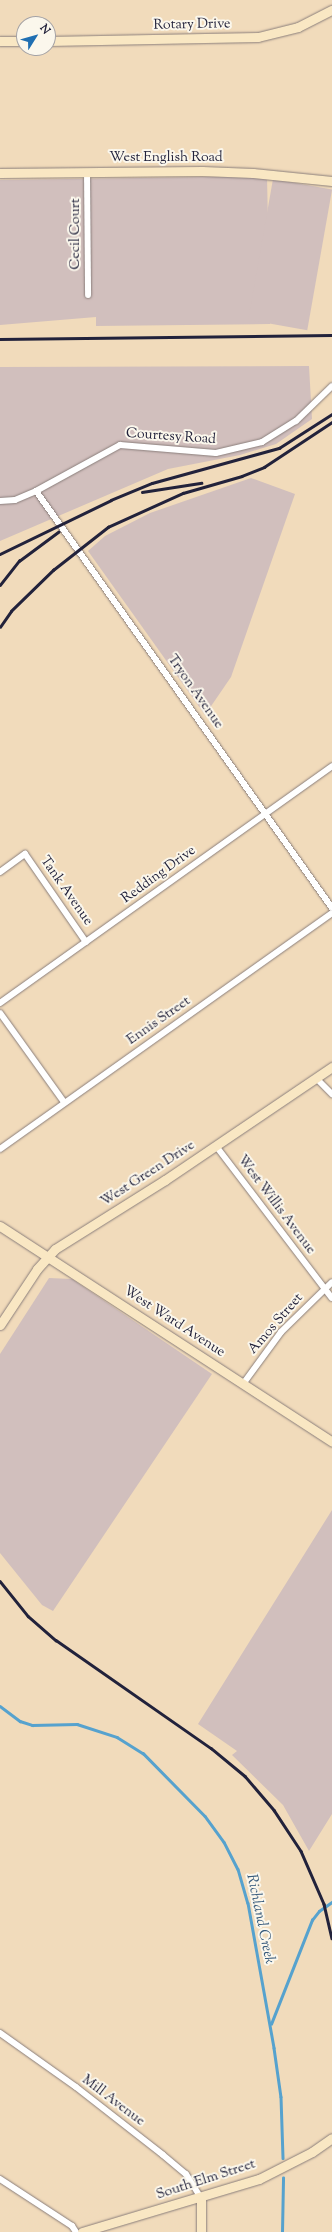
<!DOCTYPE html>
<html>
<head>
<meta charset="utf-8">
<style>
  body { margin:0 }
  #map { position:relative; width:332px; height:2232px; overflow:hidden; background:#f1dbbb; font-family:"Sorts Mill Goudy",serif }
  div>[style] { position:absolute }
  .industrial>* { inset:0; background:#d1bfbd; transform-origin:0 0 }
  .stream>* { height:2.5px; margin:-1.25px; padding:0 1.25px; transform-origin:1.25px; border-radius:1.25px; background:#56a2ce }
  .roads { filter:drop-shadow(0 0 1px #8a7e7b) drop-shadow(0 0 1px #8a7e7b) }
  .street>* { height:6px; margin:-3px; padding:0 3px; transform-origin:3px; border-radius:3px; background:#fff }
  .secondary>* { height:9px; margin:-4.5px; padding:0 4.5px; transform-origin:4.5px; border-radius:4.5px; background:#f9e7c3 }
  .rail>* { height:2.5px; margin:-1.25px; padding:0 1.25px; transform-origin:1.25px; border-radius:1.25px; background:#22223b }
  span { translate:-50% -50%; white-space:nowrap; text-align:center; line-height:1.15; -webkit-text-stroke:4px #fbf7ec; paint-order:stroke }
  .street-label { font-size:14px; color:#22223b }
  .water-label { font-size:15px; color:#395c7d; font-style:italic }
  .north { position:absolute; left:16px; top:16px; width:40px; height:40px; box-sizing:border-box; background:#fbf7ec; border:1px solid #a4a2a5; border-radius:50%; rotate:53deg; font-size:11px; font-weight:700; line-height:16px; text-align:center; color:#22223b }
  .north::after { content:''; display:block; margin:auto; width:14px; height:18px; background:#1f6fb2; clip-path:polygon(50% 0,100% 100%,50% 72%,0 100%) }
</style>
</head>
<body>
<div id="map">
  <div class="industrial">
    <div style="clip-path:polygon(267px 176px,270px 324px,96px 326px,96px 317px,0 325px,0 180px)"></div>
    <div style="left:273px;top:179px;width:60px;height:143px;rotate:10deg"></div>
    <div style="clip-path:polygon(309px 366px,312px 419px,276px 444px,240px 455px,168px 469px,0 541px,0 367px)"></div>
    <div style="clip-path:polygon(251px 478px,295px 494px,231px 677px,205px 715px,88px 551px,105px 536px,150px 513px)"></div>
    <div style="clip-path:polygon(49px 1278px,72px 1279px,212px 1374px,53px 1611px,42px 1605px,0 1553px,0 1354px)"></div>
    <div style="clip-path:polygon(332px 1510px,332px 1814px,309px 1851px,283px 1805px,232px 1755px,237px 1751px,198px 1724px)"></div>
  </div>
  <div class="stream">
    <div style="left:0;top:1706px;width:25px;rotate:37deg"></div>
    <div style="left:20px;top:1721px;width:13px;rotate:18deg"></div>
    <div style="left:32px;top:1725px;width:45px;rotate:-1.3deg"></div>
    <div style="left:77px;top:1724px;width:42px;rotate:18deg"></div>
    <div style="left:117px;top:1737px;width:31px;rotate:32deg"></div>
    <div style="left:143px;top:1753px;width:88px;rotate:45.5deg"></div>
    <div style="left:205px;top:1816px;width:32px;rotate:54deg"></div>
    <div style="left:224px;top:1842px;width:30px;rotate:63deg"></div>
    <div style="left:238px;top:1869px;width:35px;rotate:74deg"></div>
    <div style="left:248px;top:1903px;width:147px;rotate:79.8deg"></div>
    <div style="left:274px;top:2048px;width:49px;rotate:81.9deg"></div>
    <div style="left:281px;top:2097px;width:61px;rotate:88.1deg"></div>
    <div style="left:271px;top:2024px;width:112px;rotate:-68.5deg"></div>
    <div style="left:312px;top:1920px;width:11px;rotate:-52deg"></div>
    <div style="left:319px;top:1911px;width:16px;rotate:-35deg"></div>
    <div style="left:282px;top:2232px;width:54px;rotate:-88.9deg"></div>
  </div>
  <div class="roads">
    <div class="street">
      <div style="left:87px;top:172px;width:123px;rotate:89.5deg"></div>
      <div style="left:36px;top:491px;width:511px;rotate:54.63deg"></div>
      <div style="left:0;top:501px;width:15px;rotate:-4deg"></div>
      <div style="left:15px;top:500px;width:23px;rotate:-23deg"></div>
      <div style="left:36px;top:491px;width:96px;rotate:-28.7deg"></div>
      <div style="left:120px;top:445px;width:96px;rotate:4.8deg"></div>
      <div style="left:216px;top:453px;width:47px;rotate:-13.4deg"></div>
      <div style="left:262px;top:442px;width:40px;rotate:-32deg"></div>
      <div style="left:296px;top:421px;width:50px;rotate:-44.2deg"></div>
      <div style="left:0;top:872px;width:31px;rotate:-36deg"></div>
      <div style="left:25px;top:854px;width:107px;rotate:55.3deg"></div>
      <div style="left:0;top:1003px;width:408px;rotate:-35.5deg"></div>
      <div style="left:0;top:1013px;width:110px;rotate:54.3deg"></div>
      <div style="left:316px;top:1078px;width:23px;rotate:45deg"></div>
      <div style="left:216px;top:1146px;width:191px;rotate:52.7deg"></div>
      <div style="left:0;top:1149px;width:407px;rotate:-35.4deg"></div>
      <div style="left:243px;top:1384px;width:64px;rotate:-53.8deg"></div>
      <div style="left:281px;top:1332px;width:71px;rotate:-44.4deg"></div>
      <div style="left:0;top:2033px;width:93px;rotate:35.4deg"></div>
      <div style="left:76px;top:2087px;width:110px;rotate:38deg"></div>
      <div style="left:163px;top:2155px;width:30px;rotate:40deg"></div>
      <div style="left:186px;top:2174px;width:28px;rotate:58deg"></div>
      <div style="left:0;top:2179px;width:86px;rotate:33.1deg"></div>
      <div style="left:72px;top:2226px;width:7px;rotate:56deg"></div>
    </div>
    <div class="secondary">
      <div style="left:0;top:41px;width:24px"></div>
      <div style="left:48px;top:41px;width:210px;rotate:-1.1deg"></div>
      <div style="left:258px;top:37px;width:41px;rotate:-14deg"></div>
      <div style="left:298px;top:27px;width:38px;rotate:-27deg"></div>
      <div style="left:0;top:173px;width:202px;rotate:-0.6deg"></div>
      <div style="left:202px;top:171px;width:51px;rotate:2.2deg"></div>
      <div style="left:253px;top:173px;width:79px;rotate:5.8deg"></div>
      <div style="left:0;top:1226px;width:396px;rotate:33deg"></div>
      <div style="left:0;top:1325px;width:67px;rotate:-56.5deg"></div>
      <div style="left:37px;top:1269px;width:27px;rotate:-48deg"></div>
      <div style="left:55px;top:1249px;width:130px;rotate:-32.1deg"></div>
      <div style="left:165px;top:1180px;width:202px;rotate:-34.1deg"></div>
      <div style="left:201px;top:2198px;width:34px;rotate:90deg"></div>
      <div style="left:82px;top:2232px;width:185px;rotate:-16.7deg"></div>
      <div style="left:259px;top:2179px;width:59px;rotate:-27deg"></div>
      <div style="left:312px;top:2152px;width:24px;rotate:-35deg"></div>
    </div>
  </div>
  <div class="rail">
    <div style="left:0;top:339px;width:332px;rotate:-0.7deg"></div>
    <div style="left:142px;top:492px;width:60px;rotate:-8.7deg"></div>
    <div style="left:0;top:554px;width:123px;rotate:-25.9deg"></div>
    <div style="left:111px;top:500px;width:44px;rotate:-22.5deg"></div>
    <div style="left:152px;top:483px;width:132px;rotate:-15.4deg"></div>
    <div style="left:279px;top:448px;width:63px;rotate:-32.7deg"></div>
    <div style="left:0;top:585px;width:31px;rotate:-52deg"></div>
    <div style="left:19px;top:561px;width:49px;rotate:-36.6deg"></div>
    <div style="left:0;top:627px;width:19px;rotate:-55deg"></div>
    <div style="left:11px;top:611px;width:59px;rotate:-44.3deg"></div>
    <div style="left:53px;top:570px;width:70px;rotate:-38deg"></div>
    <div style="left:108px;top:527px;width:82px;rotate:-24.4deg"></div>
    <div style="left:183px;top:493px;width:61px;rotate:-16.1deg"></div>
    <div style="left:242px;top:476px;width:24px;rotate:-22deg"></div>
    <div style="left:264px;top:467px;width:82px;rotate:-33.5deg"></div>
    <div style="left:0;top:1581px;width:45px;rotate:51.3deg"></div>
    <div style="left:28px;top:1616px;width:37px;rotate:41deg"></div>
    <div style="left:56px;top:1640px;width:189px;rotate:34.9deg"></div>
    <div style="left:211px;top:1748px;width:44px;rotate:39.5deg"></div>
    <div style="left:245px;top:1776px;width:45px;rotate:49.5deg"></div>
    <div style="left:274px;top:1810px;width:49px;rotate:56.6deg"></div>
    <div style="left:301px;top:1851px;width:58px;rotate:66.5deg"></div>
    <div style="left:324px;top:1904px;width:35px;rotate:77deg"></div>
  </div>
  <div class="street-label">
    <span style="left:192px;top:25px;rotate:-1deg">Rotary Drive</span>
    <span style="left:166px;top:158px">West English Road</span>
    <span style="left:76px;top:234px;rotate:-90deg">Cecil Court</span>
    <span style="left:171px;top:437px;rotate:4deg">Courtesy Road</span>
    <span style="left:195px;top:692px;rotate:55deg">Tryon Avenue</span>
    <span style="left:159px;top:875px;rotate:-36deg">Redding Drive</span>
    <span style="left:66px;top:891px;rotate:55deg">Tank Avenue</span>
    <span style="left:159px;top:1021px;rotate:-35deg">Ennis Street</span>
    <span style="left:148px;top:1174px;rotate:-33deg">West Green Drive</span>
    <span style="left:276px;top:1205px;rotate:53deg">West Willis Avenue</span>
    <span style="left:174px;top:1322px;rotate:33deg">West Ward Avenue</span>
    <span style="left:276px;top:1324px;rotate:-49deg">Amos Street</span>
    <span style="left:113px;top:2101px;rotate:37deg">Mill Avenue</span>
    <span style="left:206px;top:2180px;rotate:-18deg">South Elm Street</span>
  </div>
  <div class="water-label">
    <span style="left:260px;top:1919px;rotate:78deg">Richland Creek</span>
  </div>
  <div class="north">N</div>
</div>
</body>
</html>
